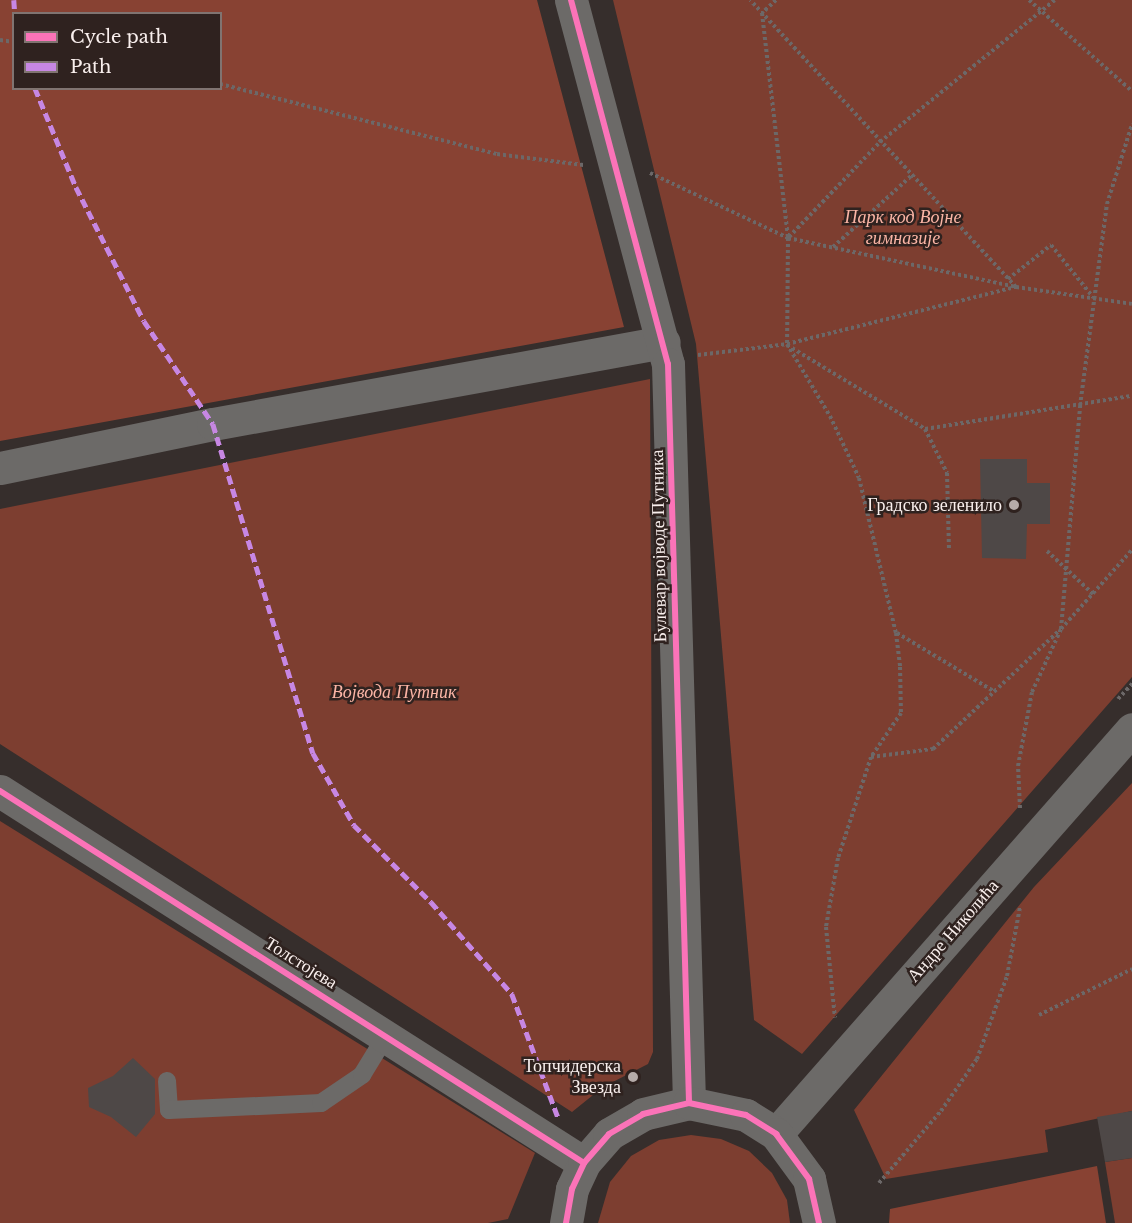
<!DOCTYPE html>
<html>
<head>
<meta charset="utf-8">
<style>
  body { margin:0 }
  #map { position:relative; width:1132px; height:1223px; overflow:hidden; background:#362e2c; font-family:"Libre Baskerville",serif }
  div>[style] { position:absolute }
  .green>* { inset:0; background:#7d3e30 }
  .forest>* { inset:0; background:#884233 }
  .building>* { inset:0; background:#4e4847 }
  .path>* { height:4px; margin-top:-2px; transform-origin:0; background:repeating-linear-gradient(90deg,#6c6868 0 3px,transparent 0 6px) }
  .service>* { height:18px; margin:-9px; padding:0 9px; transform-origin:9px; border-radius:9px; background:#6c6a68 }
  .minor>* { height:33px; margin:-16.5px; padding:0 16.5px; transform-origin:16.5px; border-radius:16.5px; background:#6c6a68 }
  .tertiary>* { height:33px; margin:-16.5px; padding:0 16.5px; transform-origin:16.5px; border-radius:16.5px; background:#6c6a68 }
  .quiet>* { height:4.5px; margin-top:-2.25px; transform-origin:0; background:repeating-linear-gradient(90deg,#c787e3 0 9px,transparent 0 13.5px) }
  .cycleway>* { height:6px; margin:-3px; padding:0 3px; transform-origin:3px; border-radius:3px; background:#fb73b8 }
  .dots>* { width:16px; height:16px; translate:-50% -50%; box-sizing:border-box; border:3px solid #2f221f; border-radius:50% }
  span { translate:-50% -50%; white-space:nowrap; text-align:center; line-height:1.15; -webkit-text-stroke:5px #2f221f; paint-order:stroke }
  .park-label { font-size:18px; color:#fbb5a5; font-style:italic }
  .poi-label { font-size:18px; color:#f9efed }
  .right { translate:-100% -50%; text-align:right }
  .street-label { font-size:18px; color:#f9efed }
  .legend { position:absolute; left:12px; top:12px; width:210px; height:78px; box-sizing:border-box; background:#2f221f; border:2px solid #807471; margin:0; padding:8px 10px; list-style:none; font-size:18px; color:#f9efed }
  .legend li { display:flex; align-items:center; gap:12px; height:30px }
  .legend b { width:30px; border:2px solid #807471 }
</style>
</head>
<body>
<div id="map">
  <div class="green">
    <div style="clip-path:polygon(613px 0,1132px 0,1132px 677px,802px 1054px,754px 1020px,696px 344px)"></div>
    <div style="clip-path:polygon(650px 379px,653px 1052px,648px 1064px,603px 1087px,572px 1112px,0 744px,0 509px)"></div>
    <div style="clip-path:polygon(1132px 783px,1132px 1111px,1045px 1130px,1048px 1152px,886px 1179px,854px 1110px,1034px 887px)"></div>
    <div style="clip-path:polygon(0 821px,535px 1153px,508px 1219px,488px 1223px,0 1223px)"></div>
    <div style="clip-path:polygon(691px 1135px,721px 1139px,749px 1151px,772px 1173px,787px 1200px,790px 1223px,598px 1223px,610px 1182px,631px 1156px,659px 1140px)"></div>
    <div style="clip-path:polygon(1132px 1158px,1132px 1223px,1115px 1223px,1105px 1162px)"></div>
  </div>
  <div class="forest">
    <div style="clip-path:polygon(evenodd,0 0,537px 0,624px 327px,0 441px,0 0,14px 14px,220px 14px,220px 88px,14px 88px,14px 14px)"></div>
    <div style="clip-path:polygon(1097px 1166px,1106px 1223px,889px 1223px,890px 1209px)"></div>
  </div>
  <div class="building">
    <div style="clip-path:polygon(980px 459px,1027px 459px,1027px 483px,1050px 483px,1050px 524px,1027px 524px,1026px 559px,982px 558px)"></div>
    <div style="clip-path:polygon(133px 1058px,155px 1079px,155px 1114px,136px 1137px,111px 1117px,89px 1107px,88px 1088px,113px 1076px)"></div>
    <div style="clip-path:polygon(1132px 1111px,1132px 1158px,1105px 1162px,1097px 1117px)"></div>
  </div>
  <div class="path">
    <div style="left:776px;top:0;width:19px;rotate:137deg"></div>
    <div style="left:762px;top:13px;width:226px;rotate:83.4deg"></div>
    <div style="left:788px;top:238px;width:106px;rotate:90.5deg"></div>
    <div style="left:787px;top:344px;width:84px;rotate:59.2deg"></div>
    <div style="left:830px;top:416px;width:68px;rotate:64.9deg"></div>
    <div style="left:859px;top:478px;width:159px;rotate:76.6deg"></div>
    <div style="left:896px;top:633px;width:34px;rotate:83deg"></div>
    <div style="left:900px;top:667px;width:46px;rotate:88.8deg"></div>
    <div style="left:901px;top:713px;width:53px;rotate:124.3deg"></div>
    <div style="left:871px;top:757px;width:106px;rotate:108.1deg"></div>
    <div style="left:838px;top:858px;width:70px;rotate:99.9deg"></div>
    <div style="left:826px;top:927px;width:91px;rotate:84.4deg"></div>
    <div style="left:1029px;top:0;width:137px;rotate:41.5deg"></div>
    <div style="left:0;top:40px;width:14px;rotate:8deg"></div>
    <div style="left:220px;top:84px;width:286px;rotate:14.2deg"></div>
    <div style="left:497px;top:154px;width:87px;rotate:7.3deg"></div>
    <div style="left:650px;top:173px;width:153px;rotate:25.2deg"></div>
    <div style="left:788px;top:238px;width:233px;rotate:12.1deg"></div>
    <div style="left:1016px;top:287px;width:117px;rotate:8.3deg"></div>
    <div style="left:789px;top:237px;width:132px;rotate:-46.2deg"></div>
    <div style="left:880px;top:142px;width:225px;rotate:-39.1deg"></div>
    <div style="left:833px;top:247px;width:107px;rotate:-42.3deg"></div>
    <div style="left:1008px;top:279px;width:55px;rotate:-38.3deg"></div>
    <div style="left:1051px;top:245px;width:67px;rotate:51.1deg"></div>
    <div style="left:787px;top:345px;width:162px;rotate:31.3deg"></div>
    <div style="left:925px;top:429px;width:210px;rotate:-9.1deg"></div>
    <div style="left:698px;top:355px;width:90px;rotate:-7deg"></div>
    <div style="left:787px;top:344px;width:236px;rotate:-14deg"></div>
    <div style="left:1016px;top:287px;width:391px;rotate:-132.8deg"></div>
    <div style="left:925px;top:429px;width:49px;rotate:63.4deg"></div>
    <div style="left:947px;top:473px;width:75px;rotate:88.5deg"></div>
    <div style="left:1047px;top:551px;width:63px;rotate:43.1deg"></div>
    <div style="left:897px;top:633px;width:114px;rotate:31deg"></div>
    <div style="left:1118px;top:699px;width:21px;rotate:-47deg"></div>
    <div style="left:871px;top:757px;width:63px;rotate:-7.4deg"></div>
    <div style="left:933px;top:749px;width:175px;rotate:-43.2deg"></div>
    <div style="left:1061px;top:629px;width:106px;rotate:-48.1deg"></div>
    <div style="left:1020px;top:808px;width:42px;rotate:-92.7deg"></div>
    <div style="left:1018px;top:766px;width:75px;rotate:-79.3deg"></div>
    <div style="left:1032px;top:692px;width:69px;rotate:-65.3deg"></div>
    <div style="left:1061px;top:629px;width:224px;rotate:-85.1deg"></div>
    <div style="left:1080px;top:406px;width:204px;rotate:-82.4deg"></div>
    <div style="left:1107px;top:204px;width:84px;rotate:-72.6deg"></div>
    <div style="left:1039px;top:1015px;width:104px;rotate:-26.3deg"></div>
    <div style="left:879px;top:1183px;width:95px;rotate:-49.3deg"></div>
    <div style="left:941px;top:1111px;width:63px;rotate:-55.3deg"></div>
    <div style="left:977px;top:1059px;width:88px;rotate:-70.1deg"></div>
    <div style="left:1007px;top:976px;width:70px;rotate:-79.3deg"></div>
  </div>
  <div class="service">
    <div style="left:167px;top:1081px;width:29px;rotate:86deg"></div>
    <div style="left:169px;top:1110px;width:152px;rotate:-2.6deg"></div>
    <div style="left:321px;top:1103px;width:50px;rotate:-34.3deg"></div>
    <div style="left:362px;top:1075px;width:48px;rotate:-58.6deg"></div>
  </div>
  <div class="minor">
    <div style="left:0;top:468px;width:217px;rotate:-11.7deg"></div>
    <div style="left:213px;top:424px;width:458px;rotate:-10.3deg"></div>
    <div style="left:0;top:791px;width:692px;rotate:32.5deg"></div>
  </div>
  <div class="tertiary">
    <div style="left:571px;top:0;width:377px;rotate:75.1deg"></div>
    <div style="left:668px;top:364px;width:739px;rotate:88.37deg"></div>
    <div style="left:776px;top:1134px;width:539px;rotate:-48.68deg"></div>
    <div style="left:566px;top:1223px;width:35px;rotate:-80deg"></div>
    <div style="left:572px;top:1189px;width:29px;rotate:-65deg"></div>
    <div style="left:584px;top:1163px;width:38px;rotate:-49deg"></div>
    <div style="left:609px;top:1134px;width:39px;rotate:-30deg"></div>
    <div style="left:643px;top:1114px;width:47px;rotate:-13.4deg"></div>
    <div style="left:689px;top:1103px;width:58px;rotate:11.9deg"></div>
    <div style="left:746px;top:1115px;width:36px;rotate:32deg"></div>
    <div style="left:776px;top:1134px;width:56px;rotate:53.7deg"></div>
    <div style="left:809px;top:1179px;width:45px;rotate:77.2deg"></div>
  </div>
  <div class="quiet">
    <div style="left:14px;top:0;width:14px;rotate:86deg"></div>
    <div style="left:35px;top:88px;width:107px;rotate:67.5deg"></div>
    <div style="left:76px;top:187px;width:150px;rotate:63.1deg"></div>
    <div style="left:144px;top:321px;width:124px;rotate:56.2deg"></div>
    <div style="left:213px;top:424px;width:344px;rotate:73.1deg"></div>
    <div style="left:313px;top:753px;width:83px;rotate:60.3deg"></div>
    <div style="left:354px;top:825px;width:109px;rotate:45deg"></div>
    <div style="left:431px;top:902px;width:123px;rotate:48.6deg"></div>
    <div style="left:512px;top:994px;width:131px;rotate:69.5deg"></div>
  </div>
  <div class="cycleway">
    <div style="left:571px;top:0;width:377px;rotate:75.1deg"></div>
    <div style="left:668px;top:364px;width:739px;rotate:88.37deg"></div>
    <div style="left:0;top:791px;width:692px;rotate:32.5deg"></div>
    <div style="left:566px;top:1223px;width:35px;rotate:-80deg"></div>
    <div style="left:572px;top:1189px;width:29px;rotate:-65deg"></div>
    <div style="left:584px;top:1163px;width:38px;rotate:-49deg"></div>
    <div style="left:609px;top:1134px;width:39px;rotate:-30deg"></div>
    <div style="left:643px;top:1114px;width:47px;rotate:-13.4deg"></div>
    <div style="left:689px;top:1103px;width:58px;rotate:11.9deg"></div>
    <div style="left:746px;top:1115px;width:36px;rotate:32deg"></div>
    <div style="left:776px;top:1134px;width:56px;rotate:53.7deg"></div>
    <div style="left:809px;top:1179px;width:45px;rotate:77.2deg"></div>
  </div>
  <div class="dots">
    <div style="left:1014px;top:505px;background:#b5aba9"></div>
    <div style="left:633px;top:1077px;background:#b5aba9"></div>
  </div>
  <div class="park-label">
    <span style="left:903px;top:228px">Парк код Војне<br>гимназије</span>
    <span style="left:394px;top:692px">Војвода Путник</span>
  </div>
  <div class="poi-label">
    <span class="right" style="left:1002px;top:505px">Градско зеленило</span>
    <span class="right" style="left:621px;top:1077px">Топчидерска<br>Звезда</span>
  </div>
  <div class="street-label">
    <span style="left:659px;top:546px;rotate:-91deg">Булевар војводе Путника</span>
    <span style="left:953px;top:931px;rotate:-49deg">Андре Николића</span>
    <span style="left:301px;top:963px;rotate:32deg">Толстојева</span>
  </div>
  <ul class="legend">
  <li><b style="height:8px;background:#fb73b8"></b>Cycle path</li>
  <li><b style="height:8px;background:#c787e3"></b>Path</li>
  </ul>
</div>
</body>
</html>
